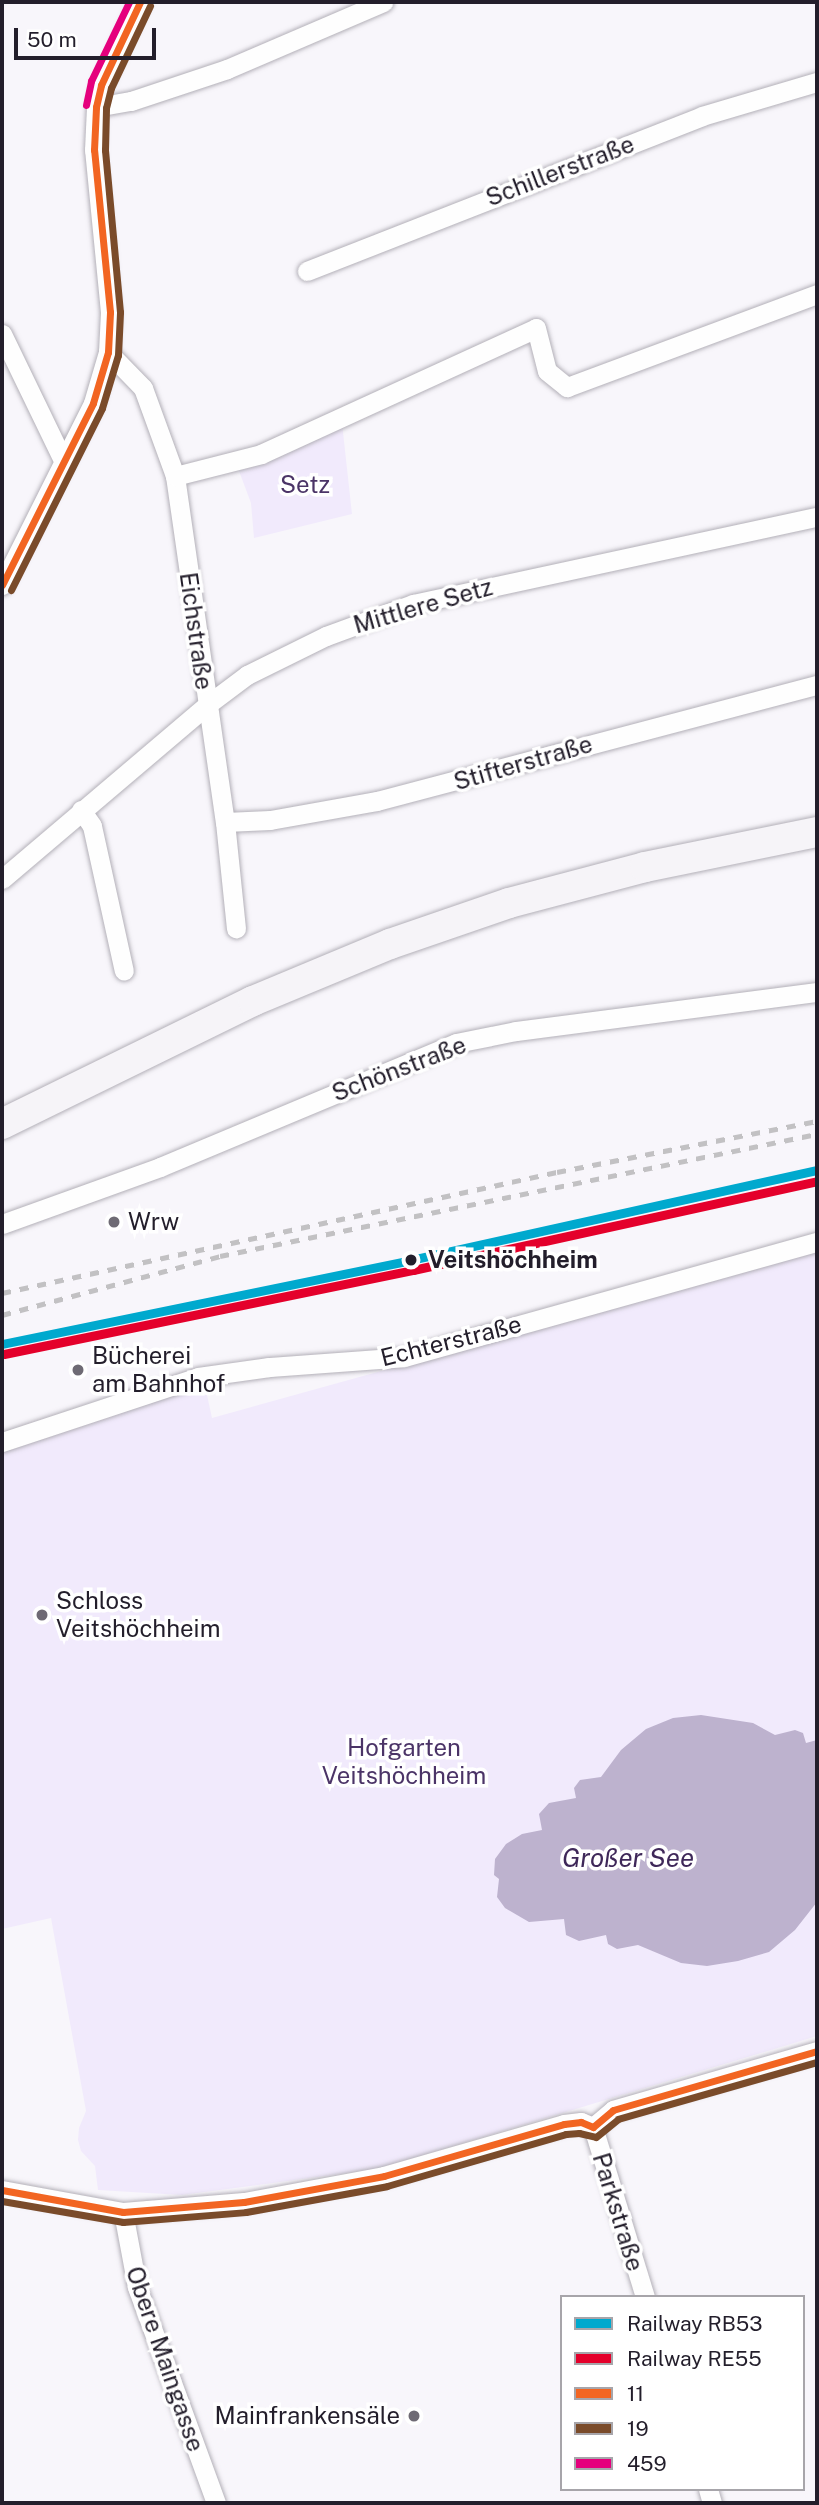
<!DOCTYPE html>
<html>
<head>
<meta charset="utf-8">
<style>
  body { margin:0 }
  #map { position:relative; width:819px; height:2505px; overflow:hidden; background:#f8f6fb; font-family:"Public Sans",sans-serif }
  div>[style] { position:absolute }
  .green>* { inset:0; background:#f1eafc }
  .water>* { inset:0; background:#bdb2ce }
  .roads { filter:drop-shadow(0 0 2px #b3b0b8) drop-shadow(0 0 2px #b3b0b8) }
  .minor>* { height:19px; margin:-9.5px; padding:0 9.5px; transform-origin:9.5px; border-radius:9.5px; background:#fefefe }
  .primary>* { height:30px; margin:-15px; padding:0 15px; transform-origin:15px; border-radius:15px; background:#f6f4f8 }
  .rail>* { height:5px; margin-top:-2.5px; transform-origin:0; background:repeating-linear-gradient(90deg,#c2c1c3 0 9px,transparent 0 18px) }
  .bus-1>* { height:7px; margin:-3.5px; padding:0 3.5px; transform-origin:3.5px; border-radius:3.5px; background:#f26522 }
  .bus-2>* { height:7px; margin:-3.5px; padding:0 3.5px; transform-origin:3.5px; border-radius:3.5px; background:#7a4b2a }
  .bus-3>* { height:7px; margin:-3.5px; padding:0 3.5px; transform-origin:3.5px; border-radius:3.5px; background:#e5007d }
  .rail-1>* { height:9px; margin:-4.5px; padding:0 4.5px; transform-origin:4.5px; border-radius:4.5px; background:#00a9ce }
  .rail-2>* { height:9px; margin:-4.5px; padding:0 4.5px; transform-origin:4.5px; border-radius:4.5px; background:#e4002b }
  .dots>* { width:19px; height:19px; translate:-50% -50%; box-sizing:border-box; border:4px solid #fff; border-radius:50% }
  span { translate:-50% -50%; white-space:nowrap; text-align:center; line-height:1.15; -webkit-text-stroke:7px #fff; paint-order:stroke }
  .street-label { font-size:24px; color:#231e2b }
  .park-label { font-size:24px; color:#4b3467 }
  .poi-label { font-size:24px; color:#231e2b }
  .left { translate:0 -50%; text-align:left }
  .right { translate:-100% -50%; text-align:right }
  .stop-label { font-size:24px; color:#231e2b; font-weight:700 }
  .water-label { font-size:26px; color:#3f2859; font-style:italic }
  .frame { position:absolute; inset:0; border:4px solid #231e2b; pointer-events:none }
  .legend { position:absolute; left:560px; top:2295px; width:245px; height:196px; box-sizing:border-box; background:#fff; border:2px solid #a7a5aa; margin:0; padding:9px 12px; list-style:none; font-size:21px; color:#231e2b }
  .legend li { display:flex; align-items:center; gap:14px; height:35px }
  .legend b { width:35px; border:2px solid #a7a5aa }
  .scale { position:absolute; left:14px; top:28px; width:142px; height:32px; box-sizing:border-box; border:4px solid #231e2b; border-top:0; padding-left:9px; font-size:21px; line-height:24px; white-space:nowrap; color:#231e2b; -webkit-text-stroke:5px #fff; paint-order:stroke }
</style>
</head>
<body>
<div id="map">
  <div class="green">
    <div style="clip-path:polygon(342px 423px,352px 514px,254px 538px,251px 503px,239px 471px)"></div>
    <div style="clip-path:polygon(817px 1250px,817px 2036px,377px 2169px,182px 2195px,98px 2190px,95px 2166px,81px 2151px,78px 2140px,79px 2128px,86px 2111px,51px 1918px,2px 1929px,2px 1451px,197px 1388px,200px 1393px,207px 1395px,212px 1418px)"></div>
  </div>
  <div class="water">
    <div style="clip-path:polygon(701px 1715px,753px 1723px,775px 1735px,795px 1730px,803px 1733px,806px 1743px,817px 1740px,817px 1902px,795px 1930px,769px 1952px,738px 1961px,707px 1966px,681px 1963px,638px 1945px,617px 1949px,608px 1944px,606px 1935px,579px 1941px,566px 1935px,564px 1919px,529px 1922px,505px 1908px,497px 1897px,499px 1879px,494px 1875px,495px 1859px,506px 1844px,522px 1834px,542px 1830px,539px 1814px,549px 1803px,576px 1798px,574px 1788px,580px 1780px,601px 1777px,621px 1750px,646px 1729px,673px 1718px)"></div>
  </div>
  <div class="roads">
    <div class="minor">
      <div style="left:96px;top:107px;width:36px;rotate:-10deg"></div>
      <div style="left:131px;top:101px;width:101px;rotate:-18.4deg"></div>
      <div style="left:227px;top:69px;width:170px;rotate:-23.2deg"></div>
      <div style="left:307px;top:271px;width:424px;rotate:-21.4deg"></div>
      <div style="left:702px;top:116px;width:120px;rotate:-16.5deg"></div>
      <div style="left:2px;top:334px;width:142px;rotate:64.2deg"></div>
      <div style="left:108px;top:352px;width:50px;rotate:45.8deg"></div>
      <div style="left:143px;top:388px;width:94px;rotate:70deg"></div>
      <div style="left:175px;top:476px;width:350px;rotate:81.8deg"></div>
      <div style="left:225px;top:822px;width:107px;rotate:84.1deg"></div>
      <div style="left:175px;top:476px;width:89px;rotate:-14.3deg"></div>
      <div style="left:261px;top:454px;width:302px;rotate:-24.6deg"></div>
      <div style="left:536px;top:328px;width:44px;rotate:75.7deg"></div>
      <div style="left:547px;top:371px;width:26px;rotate:39deg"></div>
      <div style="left:567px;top:387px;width:267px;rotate:-20.4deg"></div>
      <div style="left:2px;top:585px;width:203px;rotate:-63.4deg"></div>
      <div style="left:93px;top:403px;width:53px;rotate:-73.6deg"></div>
      <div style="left:108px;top:352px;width:40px;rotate:-87.1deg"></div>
      <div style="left:110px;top:312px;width:163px;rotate:-95.6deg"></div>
      <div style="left:94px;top:150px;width:43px;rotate:-87.3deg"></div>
      <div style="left:96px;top:107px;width:23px;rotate:-77deg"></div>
      <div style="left:101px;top:85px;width:92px;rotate:-64.8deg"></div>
      <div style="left:81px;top:810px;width:19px;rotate:55deg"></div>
      <div style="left:92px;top:826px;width:148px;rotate:77.6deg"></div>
      <div style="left:225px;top:822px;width:45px;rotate:-2.5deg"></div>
      <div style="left:270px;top:820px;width:109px;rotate:-10.1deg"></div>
      <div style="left:377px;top:801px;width:455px;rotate:-14.8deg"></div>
      <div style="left:2px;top:879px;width:269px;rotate:-40.3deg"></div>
      <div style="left:207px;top:705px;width:50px;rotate:-36.9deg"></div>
      <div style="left:247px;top:675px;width:88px;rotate:-26.3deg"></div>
      <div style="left:326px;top:636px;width:93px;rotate:-20.2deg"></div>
      <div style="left:413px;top:604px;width:413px;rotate:-12.2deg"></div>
      <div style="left:2px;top:1224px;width:168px;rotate:-19.8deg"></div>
      <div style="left:160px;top:1167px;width:321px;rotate:-22.7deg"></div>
      <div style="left:456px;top:1043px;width:61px;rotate:-11.3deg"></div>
      <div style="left:516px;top:1031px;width:304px;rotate:-7.4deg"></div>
      <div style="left:2px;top:1442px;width:206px;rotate:-18.3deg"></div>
      <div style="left:198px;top:1377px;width:72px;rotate:-8deg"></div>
      <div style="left:269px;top:1367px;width:135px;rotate:-4.2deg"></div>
      <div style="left:404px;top:1357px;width:429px;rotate:-15.6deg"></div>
      <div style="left:593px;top:2127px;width:26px;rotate:-40deg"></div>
      <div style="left:613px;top:2110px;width:212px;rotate:-16.1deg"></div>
      <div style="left:593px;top:2127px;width:178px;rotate:73deg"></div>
      <div style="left:2px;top:2190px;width:123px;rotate:10.3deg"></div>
      <div style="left:123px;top:2212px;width:121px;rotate:-4.7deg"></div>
      <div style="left:244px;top:2202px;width:142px;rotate:-10.5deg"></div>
      <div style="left:384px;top:2176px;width:187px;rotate:-16.1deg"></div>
      <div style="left:564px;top:2124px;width:17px;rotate:-7deg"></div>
      <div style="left:581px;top:2122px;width:13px;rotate:23deg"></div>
      <div style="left:123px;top:2212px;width:76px;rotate:79.4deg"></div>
      <div style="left:137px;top:2287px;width:230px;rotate:69.9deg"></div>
      <div style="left:708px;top:2489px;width:15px;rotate:74deg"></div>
    </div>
    <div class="primary">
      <div style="left:2px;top:1124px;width:280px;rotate:-26.1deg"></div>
      <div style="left:253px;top:1001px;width:148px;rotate:-22.6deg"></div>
      <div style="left:390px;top:944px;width:126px;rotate:-19deg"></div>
      <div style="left:509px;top:903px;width:141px;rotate:-14.8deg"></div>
      <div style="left:645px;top:867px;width:176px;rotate:-11.5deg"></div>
    </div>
  </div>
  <div class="rail">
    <div style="left:2px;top:1293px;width:568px;rotate:-12.3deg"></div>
    <div style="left:557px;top:1172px;width:265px;rotate:-11.1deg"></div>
    <div style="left:2px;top:1315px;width:226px;rotate:-15.1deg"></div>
    <div style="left:220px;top:1256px;width:609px;rotate:-11.55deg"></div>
  </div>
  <div class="bus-1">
    <div style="left:2px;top:585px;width:203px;rotate:-63.4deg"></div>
    <div style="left:93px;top:403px;width:53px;rotate:-73.6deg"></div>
    <div style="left:108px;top:352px;width:40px;rotate:-87.1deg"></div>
    <div style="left:110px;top:312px;width:163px;rotate:-95.6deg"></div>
    <div style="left:94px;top:150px;width:43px;rotate:-87.3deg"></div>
    <div style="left:96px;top:107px;width:23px;rotate:-77deg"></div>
    <div style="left:101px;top:85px;width:92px;rotate:-64.8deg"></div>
    <div style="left:593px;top:2127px;width:26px;rotate:-40deg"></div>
    <div style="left:613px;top:2110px;width:212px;rotate:-16.1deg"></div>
    <div style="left:2px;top:2190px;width:123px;rotate:10.3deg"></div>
    <div style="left:123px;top:2212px;width:121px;rotate:-4.7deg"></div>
    <div style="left:244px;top:2202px;width:142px;rotate:-10.5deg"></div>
    <div style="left:384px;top:2176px;width:187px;rotate:-16.1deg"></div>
    <div style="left:564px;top:2124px;width:17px;rotate:-7deg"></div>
    <div style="left:581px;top:2122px;width:13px;rotate:23deg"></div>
  </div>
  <div class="bus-2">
    <div style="left:11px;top:590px;width:203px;rotate:-63.4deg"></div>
    <div style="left:102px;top:408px;width:55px;rotate:-73.2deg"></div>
    <div style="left:118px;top:355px;width:43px;rotate:-87.3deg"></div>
    <div style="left:120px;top:312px;width:163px;rotate:-95.3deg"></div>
    <div style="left:105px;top:150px;width:42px;rotate:-88.6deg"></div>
    <div style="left:106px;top:108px;width:21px;rotate:-76deg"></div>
    <div style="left:111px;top:88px;width:91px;rotate:-64.6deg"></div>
    <div style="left:2px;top:2201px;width:123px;rotate:9.8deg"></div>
    <div style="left:123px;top:2222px;width:123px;rotate:-4.6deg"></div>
    <div style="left:246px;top:2212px;width:143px;rotate:-10.4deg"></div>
    <div style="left:387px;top:2186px;width:186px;rotate:-16.2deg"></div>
    <div style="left:566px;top:2134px;width:13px;rotate:-4deg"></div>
    <div style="left:579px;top:2133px;width:17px;rotate:13deg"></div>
    <div style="left:596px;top:2137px;width:28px;rotate:-39deg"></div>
    <div style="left:618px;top:2119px;width:207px;rotate:-16deg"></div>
  </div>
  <div class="bus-3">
    <div style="left:86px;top:105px;width:25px;rotate:-78deg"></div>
    <div style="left:91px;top:81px;width:88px;rotate:-64.3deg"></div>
  </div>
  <div class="rail-1">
    <div style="left:2px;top:1344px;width:418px;rotate:-11.6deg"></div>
    <div style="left:411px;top:1260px;width:416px;rotate:-12.5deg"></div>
  </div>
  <div class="rail-2">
    <div style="left:4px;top:1354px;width:418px;rotate:-11.6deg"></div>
    <div style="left:413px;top:1270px;width:414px;rotate:-12.4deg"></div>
  </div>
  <div class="dots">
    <div style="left:114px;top:1222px;background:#6e6a74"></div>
    <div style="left:411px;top:1260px;background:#231e2b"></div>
    <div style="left:78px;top:1370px;background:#6e6a74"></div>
    <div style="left:42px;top:1615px;background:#6e6a74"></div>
    <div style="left:414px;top:2416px;background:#6e6a74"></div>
  </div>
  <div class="street-label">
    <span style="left:560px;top:171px;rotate:-21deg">Schillerstraße</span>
    <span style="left:423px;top:606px;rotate:-16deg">Mittlere Setz</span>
    <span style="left:196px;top:631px;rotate:82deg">Eichstraße</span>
    <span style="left:523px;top:763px;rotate:-16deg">Stifterstraße</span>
    <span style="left:399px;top:1069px;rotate:-21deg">Schönstraße</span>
    <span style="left:451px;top:1341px;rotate:-14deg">Echterstraße</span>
    <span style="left:618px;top:2212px;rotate:73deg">Parkstraße</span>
    <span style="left:165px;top:2359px;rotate:71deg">Obere Maingasse</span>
  </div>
  <div class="park-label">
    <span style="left:305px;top:485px">Setz</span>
    <span style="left:404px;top:1762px">Hofgarten<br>Veitshöchheim</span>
  </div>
  <div class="poi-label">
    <span class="left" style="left:128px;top:1222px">Wrw</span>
    <span class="left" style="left:92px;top:1370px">Bücherei<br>am Bahnhof</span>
    <span class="left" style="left:56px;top:1615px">Schloss<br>Veitshöchheim</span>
    <span class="right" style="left:400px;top:2416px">Mainfrankensäle</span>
  </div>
  <div class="stop-label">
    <span class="left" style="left:428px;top:1260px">Veitshöchheim</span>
  </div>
  <div class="water-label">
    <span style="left:628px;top:1858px">Großer See</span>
  </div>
  <div class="frame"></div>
  <ul class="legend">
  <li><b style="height:9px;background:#00a9ce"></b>Railway RB53</li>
  <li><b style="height:9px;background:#e4002b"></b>Railway RE55</li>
  <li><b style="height:9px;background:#f26522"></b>11</li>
  <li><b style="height:9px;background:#7a4b2a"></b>19</li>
  <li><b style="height:9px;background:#e5007d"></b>459</li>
  </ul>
  <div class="scale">50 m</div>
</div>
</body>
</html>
